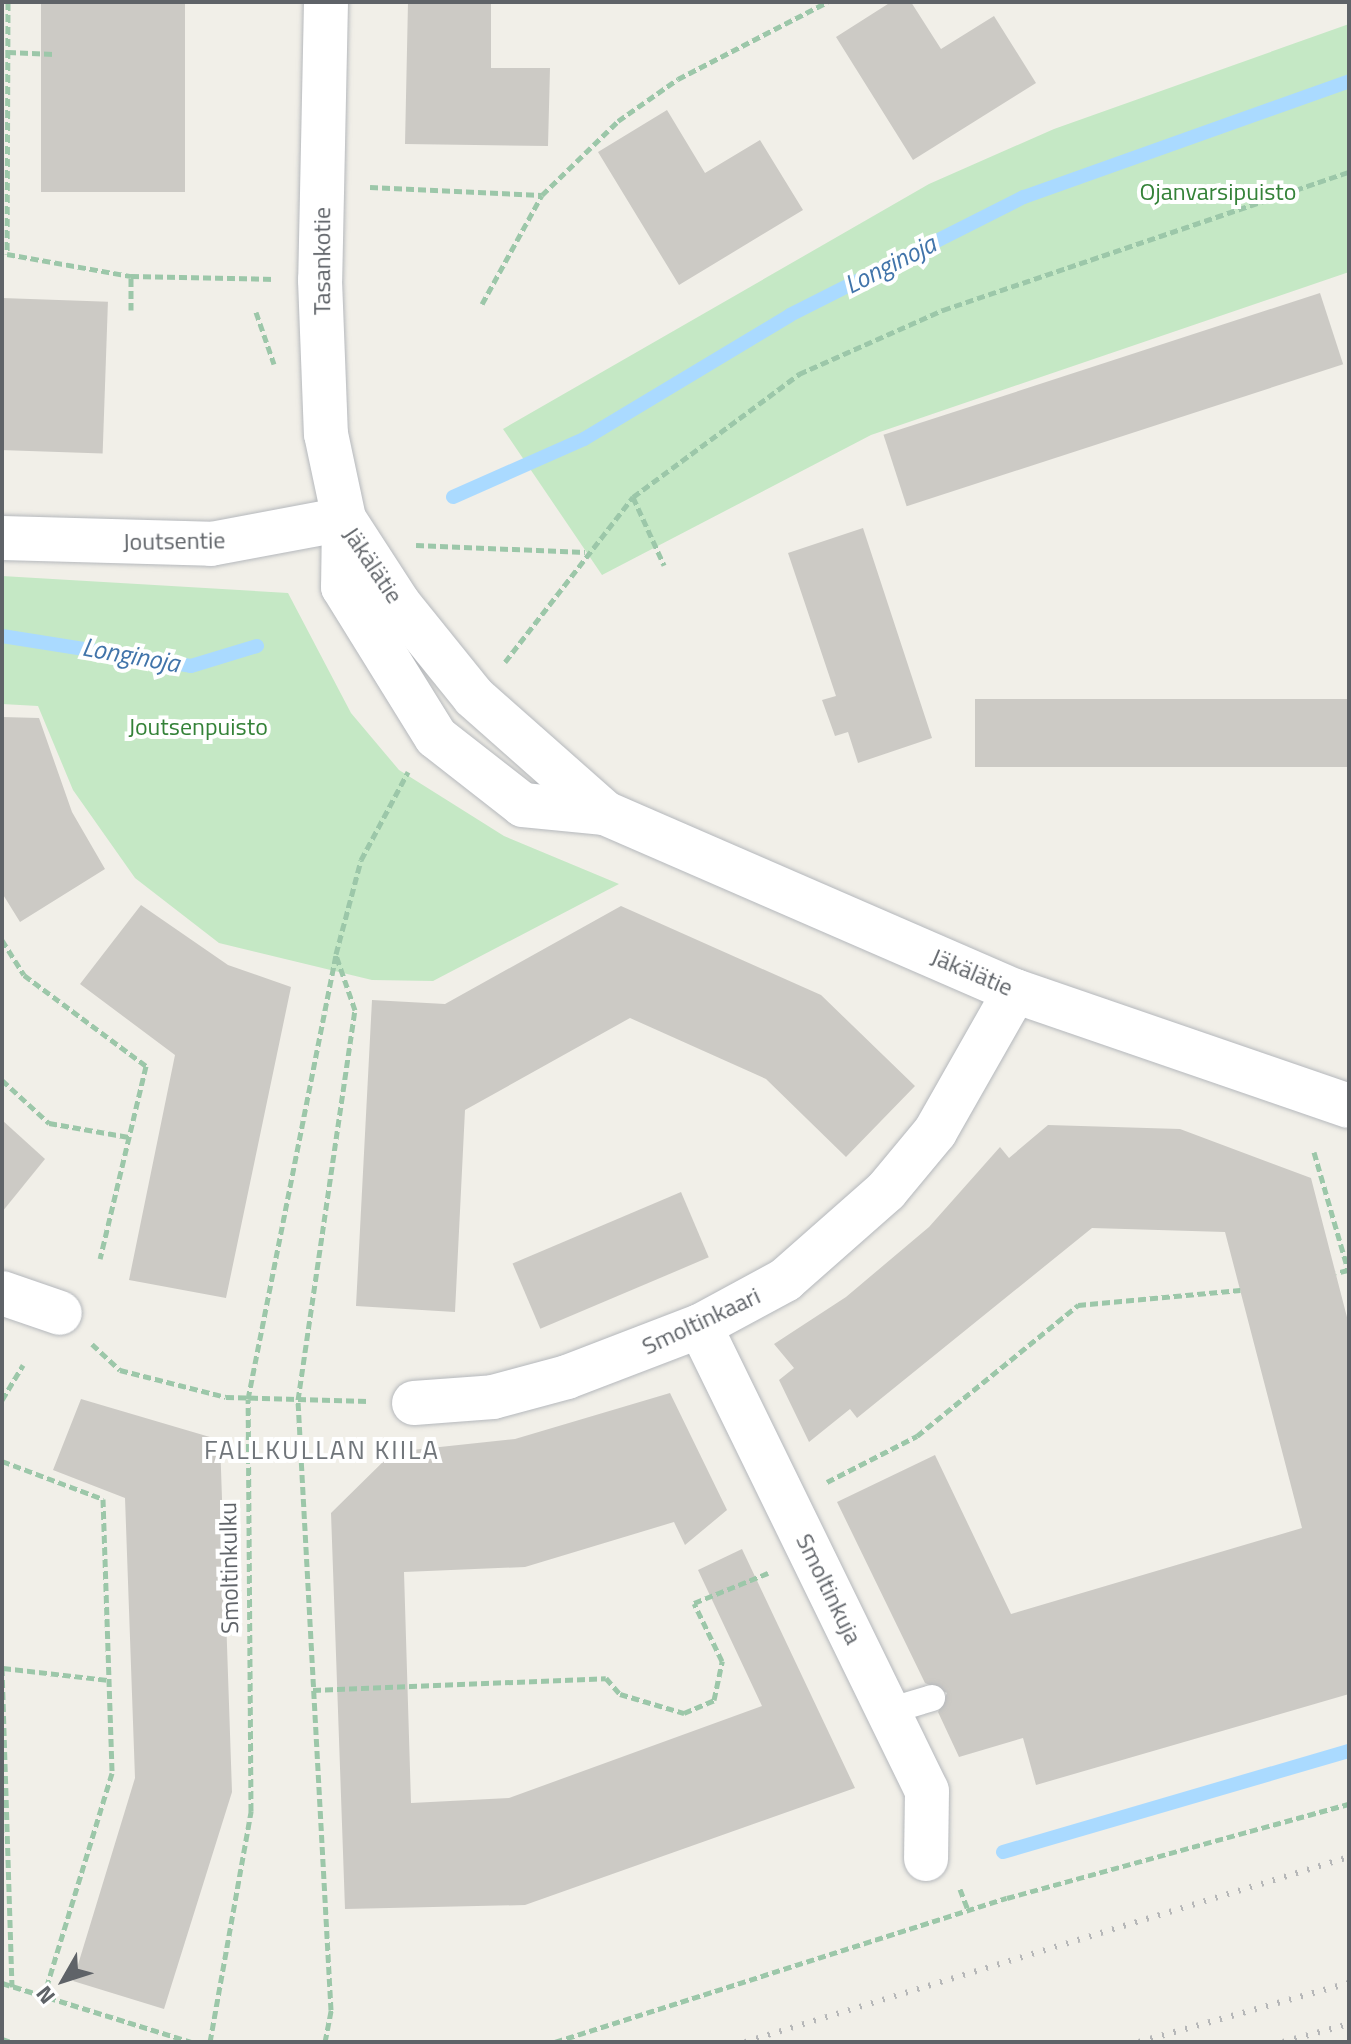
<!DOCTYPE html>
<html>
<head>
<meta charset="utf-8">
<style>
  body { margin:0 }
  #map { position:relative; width:1351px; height:2044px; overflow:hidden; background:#f1efe8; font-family:"Titillium Web",sans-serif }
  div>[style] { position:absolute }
  .green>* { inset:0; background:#c5e8c5 }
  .stream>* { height:14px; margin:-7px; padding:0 7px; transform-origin:7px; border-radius:7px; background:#aadaff }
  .building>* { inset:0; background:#cccac5; transform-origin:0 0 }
  .path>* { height:5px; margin-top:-2.5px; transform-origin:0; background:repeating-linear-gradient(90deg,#9cc7a9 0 8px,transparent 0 12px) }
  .roads { filter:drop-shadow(0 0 2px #b5b8bc) drop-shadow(0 0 2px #b5b8bc) }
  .lane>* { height:26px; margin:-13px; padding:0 13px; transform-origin:13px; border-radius:13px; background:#fff }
  .street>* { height:44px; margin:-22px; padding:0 22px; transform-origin:22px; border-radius:22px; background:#fff }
  .rail>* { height:6px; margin-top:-3px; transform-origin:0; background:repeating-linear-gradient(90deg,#b6b7b8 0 2px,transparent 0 12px) }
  span { translate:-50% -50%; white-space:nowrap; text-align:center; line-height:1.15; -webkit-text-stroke:8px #fff; paint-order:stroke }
  .park-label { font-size:24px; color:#348238 }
  .street-label { font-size:24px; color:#5f6368 }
  .water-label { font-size:26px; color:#4174aa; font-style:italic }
  .neighbourhood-label { font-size:26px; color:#70757a; letter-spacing:2px }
  .frame { position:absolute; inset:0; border:4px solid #5f6368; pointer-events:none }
  .north { position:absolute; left:24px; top:1940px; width:80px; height:80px; -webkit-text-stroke:6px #fff; paint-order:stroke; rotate:231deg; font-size:22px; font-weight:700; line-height:32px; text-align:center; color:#5f6368 }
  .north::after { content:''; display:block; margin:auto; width:28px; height:36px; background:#5f6368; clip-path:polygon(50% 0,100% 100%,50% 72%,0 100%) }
</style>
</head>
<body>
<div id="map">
  <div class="green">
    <div style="clip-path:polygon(1349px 24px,1349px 272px,871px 435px,602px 575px,503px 429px,929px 184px,1054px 129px)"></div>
    <div style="clip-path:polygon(2px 576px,288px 593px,351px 713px,399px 770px,504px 836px,619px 884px,433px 981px,372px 980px,219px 943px,135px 878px,73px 790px,38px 706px,2px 704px)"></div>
  </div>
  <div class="stream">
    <div style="left:453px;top:497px;width:143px;rotate:-23.9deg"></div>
    <div style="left:584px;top:439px;width:240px;rotate:-31deg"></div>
    <div style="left:790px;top:315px;width:262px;rotate:-26.8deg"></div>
    <div style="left:1024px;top:197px;width:345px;rotate:-19.6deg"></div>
    <div style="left:2px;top:636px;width:191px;rotate:9deg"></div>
    <div style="left:191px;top:666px;width:69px;rotate:-16.9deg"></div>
    <div style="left:1003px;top:1852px;width:360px;rotate:-16.3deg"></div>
  </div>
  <div class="building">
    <div style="left:41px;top:2px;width:144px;height:190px"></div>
    <div style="clip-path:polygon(408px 2px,491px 2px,491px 68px,550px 68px,548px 146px,405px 144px)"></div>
    <div style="clip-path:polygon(891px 2px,911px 2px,941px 49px,994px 16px,1036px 83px,913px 160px,836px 37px)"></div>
    <div style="clip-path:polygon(667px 110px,705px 173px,760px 140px,803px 210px,679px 285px,598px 152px)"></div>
    <div style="left:1320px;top:293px;width:75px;height:459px;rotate:72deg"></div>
    <div style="left:2px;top:298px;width:106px;height:152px;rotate:2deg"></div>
    <div style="clip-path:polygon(863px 528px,932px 738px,858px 763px,848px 732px,835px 736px,822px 700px,836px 696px,788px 553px)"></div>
    <div style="left:1349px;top:699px;width:68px;height:374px;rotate:90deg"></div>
    <div style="clip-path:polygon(2px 717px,39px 718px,72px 812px,105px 869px,20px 922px,2px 893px)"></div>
    <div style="clip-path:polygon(141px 905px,228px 965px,291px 987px,226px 1298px,129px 1280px,175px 1055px,80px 984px)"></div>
    <div style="clip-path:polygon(621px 906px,821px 995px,915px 1086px,846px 1157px,766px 1079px,630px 1018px,465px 1110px,455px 1312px,356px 1306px,372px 1000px,445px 1004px)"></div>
    <div style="clip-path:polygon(2px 1120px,45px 1159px,2px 1212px)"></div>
    <div style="clip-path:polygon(1048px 1125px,1180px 1129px,1311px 1178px,1349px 1325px,1349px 1694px,1036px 1785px,1023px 1738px,959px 1757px,938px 1712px,947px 1693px,925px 1683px,837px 1502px,935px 1455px,1011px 1614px,1302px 1528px,1225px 1232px,1092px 1228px,857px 1418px,850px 1409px,809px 1442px,779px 1380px,794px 1368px,774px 1344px,846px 1297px,929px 1227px,1000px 1147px,1009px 1158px)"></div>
    <div style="left:681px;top:1192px;width:71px;height:183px;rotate:67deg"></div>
    <div style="clip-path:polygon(670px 1393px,727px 1510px,685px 1545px,674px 1522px,525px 1567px,404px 1572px,411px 1803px,509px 1798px,762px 1706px,698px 1570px,742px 1549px,855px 1788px,525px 1905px,345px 1909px,331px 1513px,393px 1452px,515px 1439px)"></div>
    <div style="clip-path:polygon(81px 1399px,220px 1440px,232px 1792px,164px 2009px,73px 1981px,135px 1778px,125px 1498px,53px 1470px)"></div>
  </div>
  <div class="path">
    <div style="left:8px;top:2px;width:252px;rotate:90.2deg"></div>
    <div style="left:7px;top:254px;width:126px;rotate:10.1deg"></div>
    <div style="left:131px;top:276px;width:144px;rotate:1.2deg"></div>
    <div style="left:8px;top:52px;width:46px;rotate:2.5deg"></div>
    <div style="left:370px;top:187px;width:172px;rotate:2.7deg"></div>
    <div style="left:482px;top:304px;width:124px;rotate:-61.2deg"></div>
    <div style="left:542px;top:195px;width:106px;rotate:-44.2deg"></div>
    <div style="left:618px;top:121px;width:73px;rotate:-35deg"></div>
    <div style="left:678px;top:79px;width:168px;rotate:-27.3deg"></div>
    <div style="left:131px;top:310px;width:34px;rotate:-90deg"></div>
    <div style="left:256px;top:312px;width:55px;rotate:70.9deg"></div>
    <div style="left:633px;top:497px;width:75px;rotate:65.5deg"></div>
    <div style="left:416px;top:545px;width:169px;rotate:2.4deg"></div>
    <div style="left:505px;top:662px;width:209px;rotate:-52.2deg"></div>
    <div style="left:633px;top:497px;width:207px;rotate:-36.5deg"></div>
    <div style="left:799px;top:374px;width:158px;rotate:-24deg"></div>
    <div style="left:943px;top:310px;width:429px;rotate:-18.8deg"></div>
    <div style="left:2px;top:940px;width:41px;rotate:57.8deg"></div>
    <div style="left:24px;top:975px;width:152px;rotate:36.7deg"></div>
    <div style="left:146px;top:1066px;width:198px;rotate:103.4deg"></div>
    <div style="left:2px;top:1080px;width:64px;rotate:42.5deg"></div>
    <div style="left:49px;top:1123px;width:81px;rotate:9.9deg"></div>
    <div style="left:1314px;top:1152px;width:123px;rotate:73.9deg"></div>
    <div style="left:1348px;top:1270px;width:12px;rotate:166deg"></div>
    <div style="left:92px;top:1344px;width:38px;rotate:43deg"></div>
    <div style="left:120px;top:1370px;width:109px;rotate:14.3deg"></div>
    <div style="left:226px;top:1397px;width:142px;rotate:1.6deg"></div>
    <div style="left:2px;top:1400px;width:41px;rotate:-59deg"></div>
    <div style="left:2px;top:1461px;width:108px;rotate:20.6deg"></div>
    <div style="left:103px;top:1499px;width:274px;rotate:88.1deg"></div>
    <div style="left:112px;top:1773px;width:233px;rotate:107deg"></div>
    <div style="left:827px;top:1482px;width:101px;rotate:-27.1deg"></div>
    <div style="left:917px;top:1436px;width:208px;rotate:-39.1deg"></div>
    <div style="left:1078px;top:1305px;width:163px;rotate:-5.3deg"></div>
    <div style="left:2px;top:1668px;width:319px;rotate:88.2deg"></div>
    <div style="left:3px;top:1668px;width:107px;rotate:6.5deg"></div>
    <div style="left:313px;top:1690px;width:293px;rotate:-2.3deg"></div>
    <div style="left:606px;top:1678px;width:21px;rotate:49deg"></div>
    <div style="left:620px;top:1694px;width:67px;rotate:16.5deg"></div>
    <div style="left:684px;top:1713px;width:33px;rotate:-23deg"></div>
    <div style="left:714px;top:1700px;width:40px;rotate:-78deg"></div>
    <div style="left:722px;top:1661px;width:64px;rotate:-115.8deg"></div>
    <div style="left:694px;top:1603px;width:80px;rotate:-22.1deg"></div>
    <div style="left:960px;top:1889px;width:22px;rotate:69deg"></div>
    <div style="left:2px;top:1983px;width:198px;rotate:17.3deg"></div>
    <div style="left:2px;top:2039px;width:9px;rotate:18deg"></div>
    <div style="left:210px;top:2042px;width:235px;rotate:-79.9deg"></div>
    <div style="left:251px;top:1811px;width:412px;rotate:-90.4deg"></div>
    <div style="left:248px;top:1399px;width:454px;rotate:-78.8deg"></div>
    <div style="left:336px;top:954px;width:97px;rotate:-75.1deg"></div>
    <div style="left:361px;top:860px;width:100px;rotate:-61.9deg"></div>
    <div style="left:325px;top:2042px;width:33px;rotate:-79deg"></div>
    <div style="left:331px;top:2010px;width:611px;rotate:-93.1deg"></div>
    <div style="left:298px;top:1400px;width:394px;rotate:-81.7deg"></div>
    <div style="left:355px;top:1010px;width:58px;rotate:-109.1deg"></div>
    <div style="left:555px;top:2042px;width:474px;rotate:-17.7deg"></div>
    <div style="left:1007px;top:1898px;width:355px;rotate:-15.4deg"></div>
  </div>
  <div class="roads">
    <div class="lane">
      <div style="left:889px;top:1711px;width:45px;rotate:-16.8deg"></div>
    </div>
    <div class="street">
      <div style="left:326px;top:2px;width:278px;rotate:91.2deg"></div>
      <div style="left:320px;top:280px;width:154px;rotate:87.8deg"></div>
      <div style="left:326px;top:434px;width:87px;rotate:78deg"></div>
      <div style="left:344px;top:519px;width:68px;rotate:90.8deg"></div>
      <div style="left:343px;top:587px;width:176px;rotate:58.2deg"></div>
      <div style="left:436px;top:737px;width:110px;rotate:38deg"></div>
      <div style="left:523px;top:805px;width:82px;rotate:5.6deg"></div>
      <div style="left:344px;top:519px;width:101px;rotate:57.1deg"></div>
      <div style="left:399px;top:604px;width:119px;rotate:51.1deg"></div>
      <div style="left:474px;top:697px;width:175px;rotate:41.5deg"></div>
      <div style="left:605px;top:813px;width:447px;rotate:23.5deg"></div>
      <div style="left:1015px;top:991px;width:353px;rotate:19deg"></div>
      <div style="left:2px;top:538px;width:209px;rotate:1.6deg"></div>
      <div style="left:211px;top:544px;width:135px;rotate:-10.6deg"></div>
      <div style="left:2px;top:1293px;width:61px;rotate:19deg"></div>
      <div style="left:700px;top:1326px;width:517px;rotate:63.98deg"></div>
      <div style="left:927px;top:1791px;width:68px;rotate:90.8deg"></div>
      <div style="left:414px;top:1403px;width:79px;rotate:-4.3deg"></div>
      <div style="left:493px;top:1397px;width:77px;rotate:-15.1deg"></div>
      <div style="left:567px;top:1377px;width:142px;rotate:-21deg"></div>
      <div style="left:700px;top:1326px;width:97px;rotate:-28.4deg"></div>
      <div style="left:785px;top:1280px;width:135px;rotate:-41.4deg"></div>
      <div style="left:886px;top:1191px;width:77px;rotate:-50.3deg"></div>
      <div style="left:935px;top:1132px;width:162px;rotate:-60.4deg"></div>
    </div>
  </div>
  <div class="rail">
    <div style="left:745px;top:2042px;width:632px;rotate:-17.03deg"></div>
    <div style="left:1139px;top:2042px;width:218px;rotate:-15.7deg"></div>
    <div style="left:1283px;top:2042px;width:68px;rotate:-15.3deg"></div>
  </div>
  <div class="park-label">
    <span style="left:1218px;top:192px">Ojanvarsipuisto</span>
    <span style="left:198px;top:727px">Joutsenpuisto</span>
  </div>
  <div class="street-label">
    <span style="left:322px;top:261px;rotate:-90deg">Tasankotie</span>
    <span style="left:174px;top:541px;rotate:-1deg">Joutsentie</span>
    <span style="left:373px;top:565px;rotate:56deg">Jäkälätie</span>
    <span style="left:972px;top:972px;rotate:23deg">Jäkälätie</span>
    <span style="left:701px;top:1321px;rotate:-25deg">Smoltinkaari</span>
    <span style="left:229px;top:1568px;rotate:-91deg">Smoltinkulku</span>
    <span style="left:829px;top:1589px;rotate:64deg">Smoltinkuja</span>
  </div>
  <div class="water-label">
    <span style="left:890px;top:264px;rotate:-27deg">Longinoja</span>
    <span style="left:131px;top:655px;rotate:10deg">Longinoja</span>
  </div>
  <div class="neighbourhood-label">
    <span style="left:322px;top:1450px">FALLKULLAN KIILA</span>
  </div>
  <div class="frame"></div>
  <div class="north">N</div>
</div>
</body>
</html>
